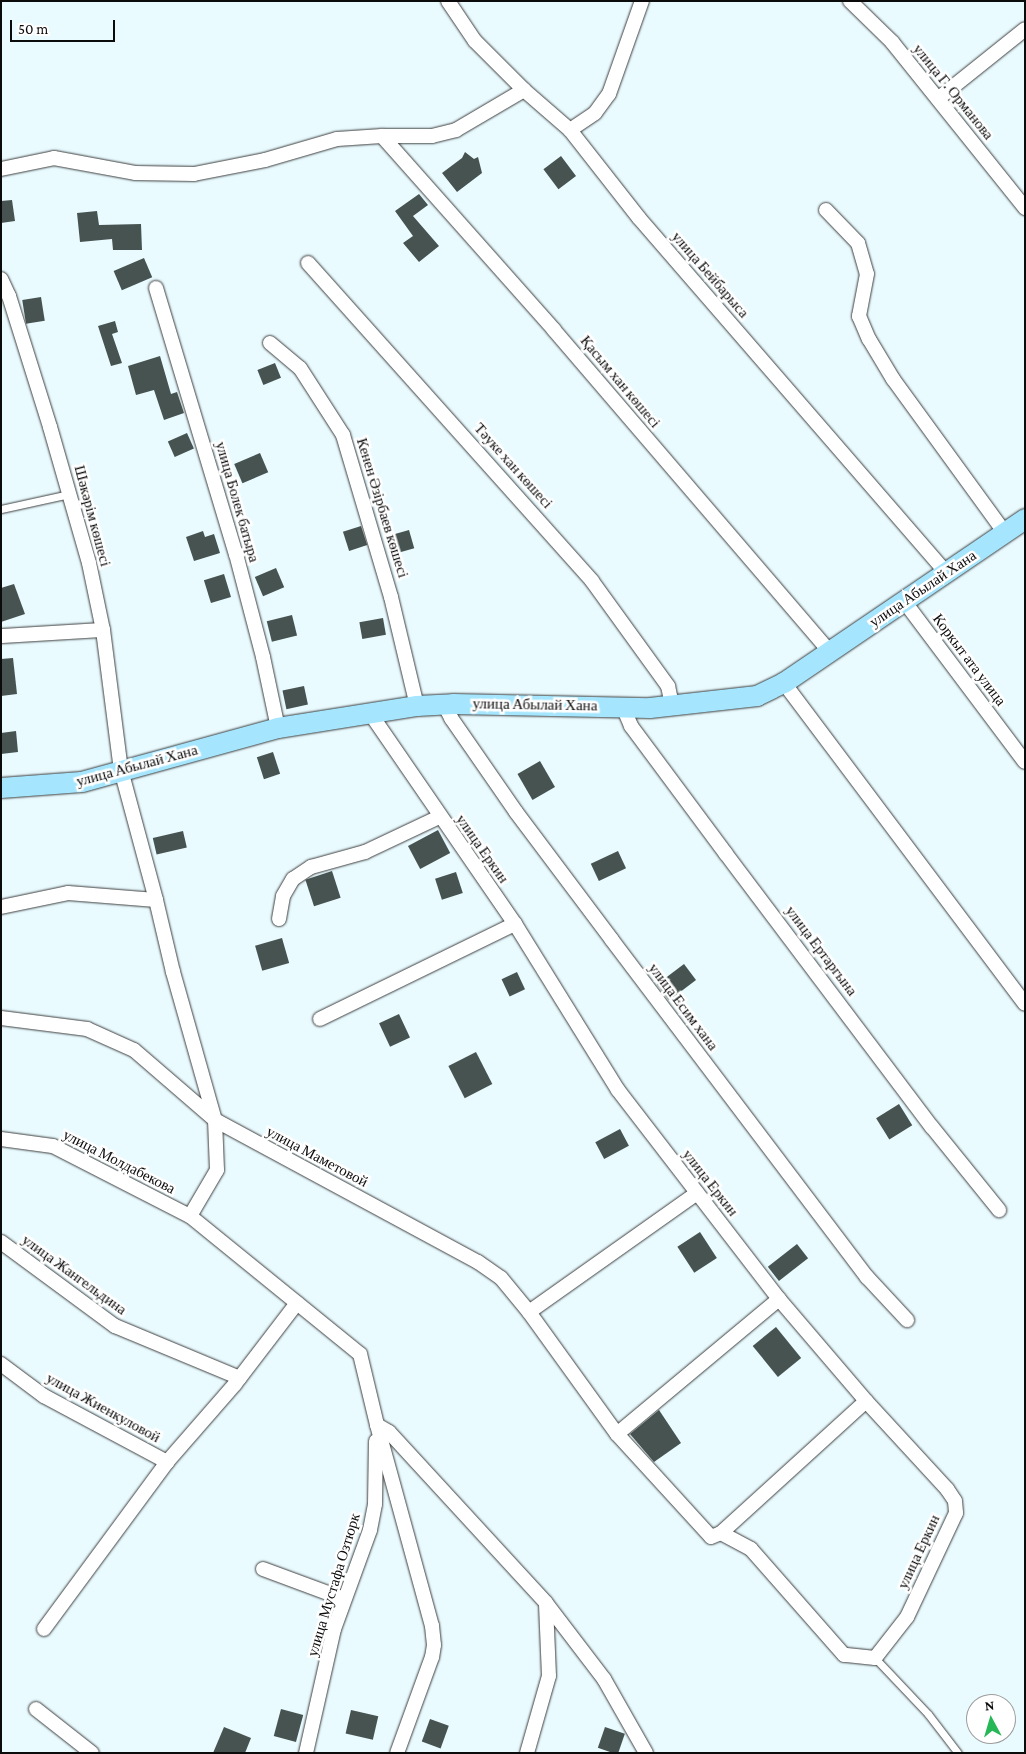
<!DOCTYPE html>
<html>
<head>
<meta charset="utf-8">
<style>
  body { margin:0 }
  #map { position:relative; width:1026px; height:1754px; overflow:hidden; background:#e9fbff; font-family:"Crimson Pro",serif }
  div>[style] { position:absolute }
  .building>* { inset:0; background:#475350; transform-origin:0 0 }
  .roads { filter:drop-shadow(0 0 1px #3e3e3e) drop-shadow(0 0 1px #3e3e3e) }
  .lane>* { height:7px; margin:-3.5px; padding:0 3.5px; transform-origin:3.5px; border-radius:3.5px; background:#fff }
  .street>* { height:14px; margin:-7px; padding:0 7px; transform-origin:7px; border-radius:7px; background:#fff }
  .secondary>* { height:20px; margin:-10px; padding:0 10px; transform-origin:10px; border-radius:10px; background:#a5e6fe }
  span { translate:-50% -50%; white-space:nowrap; text-align:center; line-height:1.15; -webkit-text-stroke:5px #fff; paint-order:stroke }
  .street-label { font-size:15px; color:#0b0b0b }
  .frame { position:absolute; inset:0; border:2px solid #0b0b0b; pointer-events:none }
  .north { position:absolute; left:966px; top:1694px; width:50px; height:50px; box-sizing:border-box; background:#fff; border:1px solid #9d9d9d; border-radius:50%; rotate:354deg; font-size:14px; font-weight:700; line-height:20px; text-align:center; color:#0b0b0b }
  .north::after { content:''; display:block; margin:auto; width:18px; height:22px; background:#26b856; clip-path:polygon(50% 0,100% 100%,50% 72%,0 100%) }
  .scale { position:absolute; left:10px; top:20px; width:105px; height:22px; box-sizing:border-box; border:2px solid #0b0b0b; border-top:0; padding-left:6px; font-size:15px; line-height:18px; white-space:nowrap; color:#0b0b0b; -webkit-text-stroke:4px #fff; paint-order:stroke }
</style>
</head>
<body>
<div id="map">
  <div class="building">
    <div style="clip-path:polygon(465px 152px,474px 159px,478px 157px,482px 173px,457px 192px,442px 173px,462px 158px)"></div>
    <div style="left:561px;top:156px;width:25px;height:22px;rotate:53deg"></div>
    <div style="clip-path:polygon(419px 194px,428px 205px,413px 216px,439px 246px,419px 262px,403px 243px,413px 236px,395px 211px)"></div>
    <div style="clip-path:polygon(12px 200px,15px 221px,1px 223px,1px 201px)"></div>
    <div style="clip-path:polygon(97px 211px,99px 225px,141px 224px,142px 250px,113px 250px,112px 239px,80px 242px,77px 213px)"></div>
    <div style="left:144px;top:258px;width:21px;height:33px;rotate:67deg"></div>
    <div style="left:41px;top:297px;width:24px;height:19px;rotate:81deg"></div>
    <div style="clip-path:polygon(115px 321px,118px 332px,112px 334px,122px 363px,111px 366px,98px 326px)"></div>
    <div style="clip-path:polygon(160px 356px,171px 394px,177px 392px,184px 413px,164px 420px,154px 390px,136px 395px,128px 366px)"></div>
    <div style="left:275px;top:363px;width:16px;height:19px;rotate:68deg"></div>
    <div style="left:187px;top:433px;width:17px;height:21px;rotate:66deg"></div>
    <div style="left:260px;top:453px;width:21px;height:28px;rotate:67deg"></div>
    <div style="left:361px;top:526px;width:20px;height:19px;rotate:72deg"></div>
    <div style="left:409px;top:530px;width:19px;height:21px;rotate:74deg"></div>
    <div style="clip-path:polygon(203px 531px,205px 537px,214px 534px,220px 553px,194px 561px,186px 537px)"></div>
    <div style="left:276px;top:568px;width:21px;height:23px;rotate:67deg"></div>
    <div style="left:224px;top:574px;width:24px;height:21px;rotate:73deg"></div>
    <div style="clip-path:polygon(14px 584px,25px 614px,1px 622px,1px 588px)"></div>
    <div style="left:292px;top:615px;width:21px;height:26px;rotate:76deg"></div>
    <div style="left:383px;top:618px;width:17px;height:24px;rotate:80deg"></div>
    <div style="clip-path:polygon(13px 658px,17px 694px,1px 696px,1px 659px)"></div>
    <div style="left:304px;top:686px;width:19px;height:22px;rotate:78deg"></div>
    <div style="clip-path:polygon(16px 731px,18px 752px,1px 754px,1px 733px)"></div>
    <div style="left:273px;top:752px;width:23px;height:17px;rotate:72deg"></div>
    <div style="left:540px;top:761px;width:30px;height:26px;rotate:60deg"></div>
    <div style="left:438px;top:830px;width:26px;height:34px;rotate:62deg"></div>
    <div style="left:183px;top:831px;width:17px;height:31px;rotate:77deg"></div>
    <div style="left:618px;top:851px;width:19px;height:30px;rotate:65deg"></div>
    <div style="left:332px;top:871px;width:28px;height:28px;rotate:72deg"></div>
    <div style="left:456px;top:872px;width:22px;height:22px;rotate:72deg"></div>
    <div style="left:282px;top:938px;width:26px;height:28px;rotate:74deg"></div>
    <div style="left:684px;top:964px;width:20px;height:34px;rotate:53deg"></div>
    <div style="left:517px;top:972px;width:19px;height:17px;rotate:65deg"></div>
    <div style="left:399px;top:1014px;width:26px;height:22px;rotate:65deg"></div>
    <div style="left:476px;top:1052px;width:36px;height:31px;rotate:63deg"></div>
    <div style="left:899px;top:1104px;width:25px;height:27px;rotate:58deg"></div>
    <div style="left:620px;top:1129px;width:19px;height:28px;rotate:62deg"></div>
    <div style="left:700px;top:1232px;width:31px;height:27px;rotate:57deg"></div>
    <div style="left:797px;top:1244px;width:18px;height:37px;rotate:52deg"></div>
    <div style="left:776px;top:1327px;width:40px;height:30px;rotate:51deg"></div>
    <div style="clip-path:polygon(659px 1410px,681px 1443px,654px 1462px,630px 1434px)"></div>
    <div style="left:281px;top:1709px;width:23px;height:28px;rotate:15deg"></div>
    <div style="left:351px;top:1710px;width:28px;height:24px;rotate:13deg"></div>
    <div style="left:430px;top:1719px;width:20px;height:24px;rotate:20deg"></div>
    <div style="clip-path:polygon(224px 1727px,251px 1738px,245px 1753px,213px 1753px)"></div>
    <div style="left:605px;top:1727px;width:21px;height:22px;rotate:19deg"></div>
  </div>
  <div class="roads">
    <div class="lane">
      <div style="left:1px;top:509px;width:70px;rotate:-12.4deg"></div>
      <div style="left:875px;top:1658px;width:77px;rotate:46.6deg"></div>
      <div style="left:928px;top:1714px;width:49px;rotate:52.4deg"></div>
    </div>
    <div class="street">
      <div style="left:448px;top:1px;width:48px;rotate:56deg"></div>
      <div style="left:475px;top:41px;width:69px;rotate:45deg"></div>
      <div style="left:524px;top:90px;width:61px;rotate:41deg"></div>
      <div style="left:570px;top:130px;width:112px;rotate:51.9deg"></div>
      <div style="left:639px;top:218px;width:469px;rotate:49.1deg"></div>
      <div style="left:850px;top:1px;width:59px;rotate:44.3deg"></div>
      <div style="left:892px;top:42px;width:213px;rotate:51.3deg"></div>
      <div style="left:939px;top:98px;width:110px;rotate:-38.7deg"></div>
      <div style="left:570px;top:130px;width:30px;rotate:-34deg"></div>
      <div style="left:595px;top:113px;width:24px;rotate:-54deg"></div>
      <div style="left:609px;top:94px;width:99px;rotate:-70.5deg"></div>
      <div style="left:382px;top:136px;width:259px;rotate:48.4deg"></div>
      <div style="left:554px;top:330px;width:424px;rotate:49.4deg"></div>
      <div style="left:1px;top:169px;width:54px;rotate:-11.7deg"></div>
      <div style="left:54px;top:158px;width:82px;rotate:10.5deg"></div>
      <div style="left:135px;top:173px;width:59px;rotate:1deg"></div>
      <div style="left:194px;top:174px;width:72px;rotate:-11.2deg"></div>
      <div style="left:265px;top:160px;width:75px;rotate:-16.3deg"></div>
      <div style="left:337px;top:139px;width:45px;rotate:-3.8deg"></div>
      <div style="left:382px;top:136px;width:50px"></div>
      <div style="left:432px;top:136px;width:25px;rotate:-14deg"></div>
      <div style="left:456px;top:130px;width:79px;rotate:-30.5deg"></div>
      <div style="left:826px;top:210px;width:46px;rotate:45.9deg"></div>
      <div style="left:858px;top:243px;width:32px;rotate:74deg"></div>
      <div style="left:867px;top:274px;width:43px;rotate:100.8deg"></div>
      <div style="left:859px;top:316px;width:25px;rotate:67deg"></div>
      <div style="left:869px;top:339px;width:47px;rotate:59deg"></div>
      <div style="left:893px;top:379px;width:190px;rotate:54deg"></div>
      <div style="left:308px;top:263px;width:426px;rotate:48.2deg"></div>
      <div style="left:592px;top:581px;width:130px;rotate:54.1deg"></div>
      <div style="left:668px;top:686px;width:19px;rotate:78deg"></div>
      <div style="left:1px;top:279px;width:19px;rotate:65deg"></div>
      <div style="left:9px;top:296px;width:137px;rotate:72.6deg"></div>
      <div style="left:50px;top:427px;width:141px;rotate:74deg"></div>
      <div style="left:89px;top:563px;width:68px;rotate:78.2deg"></div>
      <div style="left:103px;top:630px;width:141px;rotate:82.7deg"></div>
      <div style="left:121px;top:770px;width:135px;rotate:74.9deg"></div>
      <div style="left:156px;top:900px;width:74px;rotate:76.7deg"></div>
      <div style="left:173px;top:972px;width:154px;rotate:74.2deg"></div>
      <div style="left:215px;top:1120px;width:299px;rotate:28.4deg"></div>
      <div style="left:478px;top:1262px;width:28px;rotate:35deg"></div>
      <div style="left:501px;top:1278px;width:44px;rotate:50.5deg"></div>
      <div style="left:529px;top:1312px;width:206px;rotate:-35.3deg"></div>
      <div style="left:156px;top:288px;width:278px;rotate:73.3deg"></div>
      <div style="left:236px;top:554px;width:106px;rotate:75.3deg"></div>
      <div style="left:263px;top:657px;width:73px;rotate:78.1deg"></div>
      <div style="left:270px;top:343px;width:39px;rotate:40deg"></div>
      <div style="left:300px;top:368px;width:80px;rotate:57.3deg"></div>
      <div style="left:343px;top:435px;width:169px;rotate:73.5deg"></div>
      <div style="left:391px;top:597px;width:112px;rotate:76.6deg"></div>
      <div style="left:904px;top:601px;width:201px;rotate:53.1deg"></div>
      <div style="left:1px;top:636px;width:102px;rotate:-3.4deg"></div>
      <div style="left:784px;top:683px;width:401px;rotate:53.1deg"></div>
      <div style="left:444px;top:704px;width:16px;rotate:63deg"></div>
      <div style="left:451px;top:718px;width:114px;rotate:55.3deg"></div>
      <div style="left:516px;top:812px;width:160px;rotate:53.1deg"></div>
      <div style="left:612px;top:940px;width:423px;rotate:52.9deg"></div>
      <div style="left:867px;top:1277px;width:59px;rotate:47.1deg"></div>
      <div style="left:623px;top:707px;width:21px;rotate:67deg"></div>
      <div style="left:631px;top:726px;width:159px;rotate:53.4deg"></div>
      <div style="left:726px;top:854px;width:342px;rotate:53deg"></div>
      <div style="left:932px;top:1127px;width:107px;rotate:51.1deg"></div>
      <div style="left:370px;top:713px;width:256px;rotate:55.5deg"></div>
      <div style="left:515px;top:924px;width:195px;rotate:58.2deg"></div>
      <div style="left:618px;top:1090px;width:264px;rotate:52.4deg"></div>
      <div style="left:779px;top:1299px;width:134px;rotate:49.5deg"></div>
      <div style="left:866px;top:1401px;width:120px;rotate:47.4deg"></div>
      <div style="left:947px;top:1489px;width:14px;rotate:56deg"></div>
      <div style="left:955px;top:1501px;width:12px;rotate:85deg"></div>
      <div style="left:956px;top:1513px;width:115px;rotate:115.2deg"></div>
      <div style="left:907px;top:1617px;width:52px;rotate:128deg"></div>
      <div style="left:875px;top:1658px;width:31px;rotate:-174deg"></div>
      <div style="left:844px;top:1655px;width:141px;rotate:-131.3deg"></div>
      <div style="left:751px;top:1549px;width:34px;rotate:-152deg"></div>
      <div style="left:721px;top:1533px;width:196px;rotate:-42.3deg"></div>
      <div style="left:1px;top:907px;width:68px;rotate:-11.8deg"></div>
      <div style="left:68px;top:893px;width:88px;rotate:4.5deg"></div>
      <div style="left:279px;top:919px;width:23px;rotate:-80deg"></div>
      <div style="left:283px;top:896px;width:20px;rotate:-60deg"></div>
      <div style="left:293px;top:879px;width:22px;rotate:-34deg"></div>
      <div style="left:311px;top:867px;width:56px;rotate:-15.5deg"></div>
      <div style="left:365px;top:852px;width:82px;rotate:-25.3deg"></div>
      <div style="left:1px;top:1018px;width:87px;rotate:7.3deg"></div>
      <div style="left:87px;top:1029px;width:51px;rotate:24.1deg"></div>
      <div style="left:134px;top:1050px;width:107px;rotate:40.8deg"></div>
      <div style="left:215px;top:1120px;width:50px;rotate:87.7deg"></div>
      <div style="left:217px;top:1170px;width:53px;rotate:120.4deg"></div>
      <div style="left:190px;top:1216px;width:219px;rotate:39.1deg"></div>
      <div style="left:360px;top:1354px;width:73px;rotate:76.5deg"></div>
      <div style="left:377px;top:1425px;width:14px;rotate:30deg"></div>
      <div style="left:389px;top:1432px;width:232px;rotate:47.4deg"></div>
      <div style="left:546px;top:1603px;width:96px;rotate:52.7deg"></div>
      <div style="left:604px;top:1679px;width:85px;rotate:60.4deg"></div>
      <div style="left:320px;top:1019px;width:217px;rotate:-26deg"></div>
      <div style="left:1px;top:1139px;width:52px;rotate:7.7deg"></div>
      <div style="left:53px;top:1146px;width:154px;rotate:27.1deg"></div>
      <div style="left:1px;top:1242px;width:142px;rotate:36.4deg"></div>
      <div style="left:115px;top:1326px;width:135px;rotate:22.6deg"></div>
      <div style="left:529px;top:1312px;width:150px;rotate:54.2deg"></div>
      <div style="left:617px;top:1434px;width:139px;rotate:47.6deg"></div>
      <div style="left:711px;top:1537px;width:11px;rotate:-22deg"></div>
      <div style="left:1px;top:1364px;width:54px;rotate:36.7deg"></div>
      <div style="left:44px;top:1396px;width:140px;rotate:28.2deg"></div>
      <div style="left:377px;top:1425px;width:208px;rotate:74.7deg"></div>
      <div style="left:432px;top:1626px;width:19px;rotate:84deg"></div>
      <div style="left:434px;top:1645px;width:12px;rotate:99deg"></div>
      <div style="left:432px;top:1657px;width:102px;rotate:110deg"></div>
      <div style="left:617px;top:1434px;width:211px;rotate:-39.8deg"></div>
      <div style="left:263px;top:1569px;width:86px;rotate:20.3deg"></div>
      <div style="left:44px;top:1629px;width:207px;rotate:-53.6deg"></div>
      <div style="left:167px;top:1462px;width:103px;rotate:-48.9deg"></div>
      <div style="left:235px;top:1384px;width:102px;rotate:-52.6deg"></div>
      <div style="left:36px;top:1709px;width:71px;rotate:38.2deg"></div>
      <div style="left:306px;top:1753px;width:127px;rotate:-77.3deg"></div>
      <div style="left:334px;top:1629px;width:105px;rotate:-70deg"></div>
      <div style="left:370px;top:1530px;width:26px;rotate:-79deg"></div>
      <div style="left:375px;top:1504px;width:63px;rotate:-89.1deg"></div>
      <div style="left:527px;top:1753px;width:80px;rotate:-74.1deg"></div>
      <div style="left:549px;top:1676px;width:73px;rotate:-92.4deg"></div>
    </div>
    <div class="secondary">
      <div style="left:1px;top:788px;width:81px;rotate:-4.2deg"></div>
      <div style="left:82px;top:782px;width:203px;rotate:-15.4deg"></div>
      <div style="left:278px;top:728px;width:141px;rotate:-9deg"></div>
      <div style="left:417px;top:706px;width:36px;rotate:-3deg"></div>
      <div style="left:453px;top:704px;width:197px;rotate:1.2deg"></div>
      <div style="left:650px;top:708px;width:108px;rotate:-6.4deg"></div>
      <div style="left:757px;top:696px;width:30px;rotate:-26deg"></div>
      <div style="left:784px;top:683px;width:292px;rotate:-34.2deg"></div>
    </div>
  </div>
  <div class="street-label">
    <span style="left:953px;top:92px;rotate:51deg">улица Г. Орманова</span>
    <span style="left:710px;top:275px;rotate:49deg">улица Бейбарыса</span>
    <span style="left:620px;top:382px;rotate:50deg">Қасым хан көшесі</span>
    <span style="left:513px;top:466px;rotate:48deg">Тәуке хан көшесі</span>
    <span style="left:237px;top:502px;rotate:74deg">улица Болек батыра</span>
    <span style="left:382px;top:508px;rotate:73deg">Кенен Әзірбаев көшесі</span>
    <span style="left:92px;top:516px;rotate:75deg">Шәкәрім көшесі</span>
    <span style="left:923px;top:589px;rotate:-34deg">улица Абылай Хана</span>
    <span style="left:969px;top:660px;rotate:53deg">Коркыт ата улица</span>
    <span style="left:535px;top:705px;rotate:1deg">улица Абылай Хана</span>
    <span style="left:137px;top:766px;rotate:-15deg">улица Абылай Хана</span>
    <span style="left:482px;top:849px;rotate:55deg">улица Еркин</span>
    <span style="left:821px;top:951px;rotate:53deg">улица Ертаргына</span>
    <span style="left:683px;top:1007px;rotate:53deg">улица Есим хана</span>
    <span style="left:317px;top:1157px;rotate:28deg">улица Маметовой</span>
    <span style="left:119px;top:1162px;rotate:27deg">улица Молдабекова</span>
    <span style="left:710px;top:1183px;rotate:52deg">улица Еркин</span>
    <span style="left:74px;top:1275px;rotate:36deg">улица Жангельдина</span>
    <span style="left:103px;top:1408px;rotate:29deg">улица Жиенкуловой</span>
    <span style="left:919px;top:1552px;rotate:-65deg">улица Еркин</span>
    <span style="left:334px;top:1585px;rotate:-73deg">улица Мустафа Озтюрк</span>
  </div>
  <div class="frame"></div>
  <div class="north">N</div>
  <div class="scale">50 m</div>
</div>
</body>
</html>
